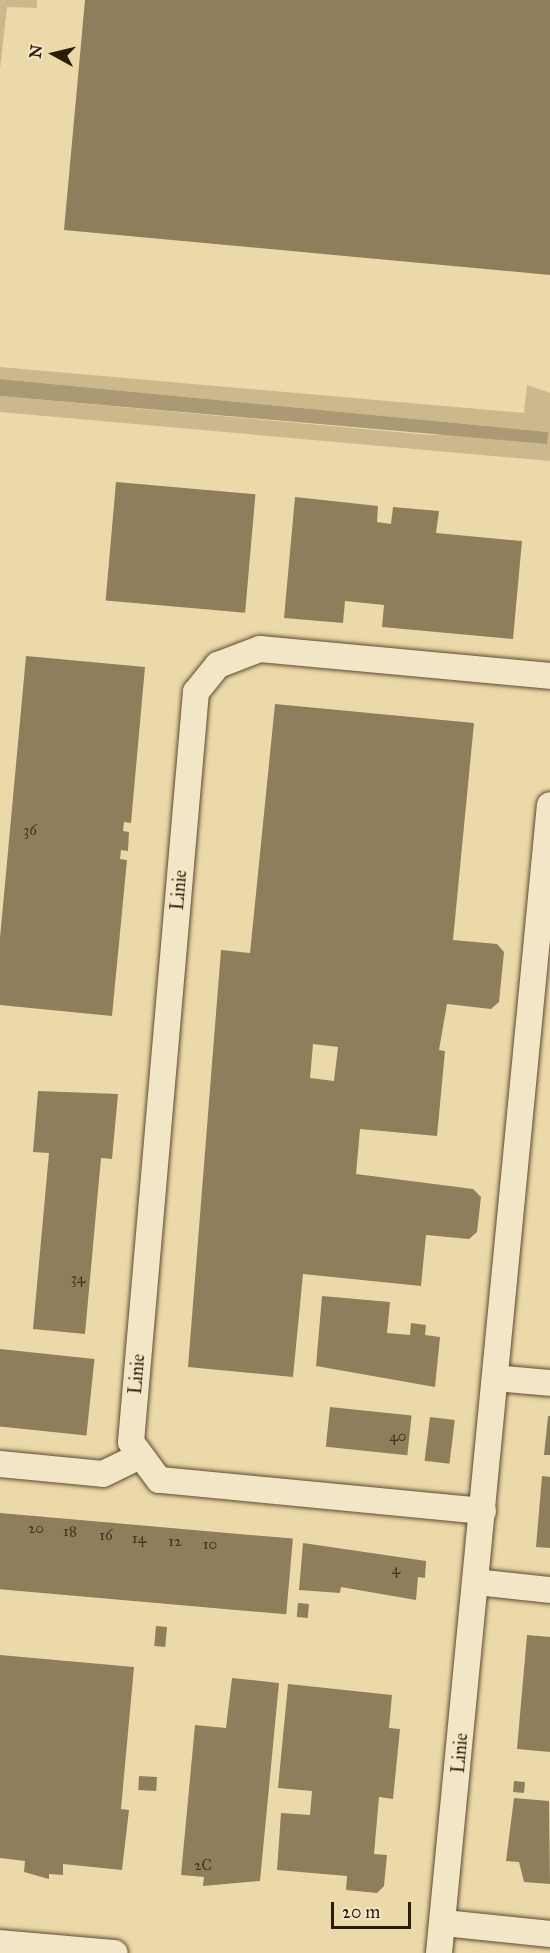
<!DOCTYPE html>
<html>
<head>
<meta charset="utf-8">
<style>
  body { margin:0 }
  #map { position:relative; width:550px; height:1953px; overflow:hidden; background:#ecd9a9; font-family:"IM FELL Great Primer",serif }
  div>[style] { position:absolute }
  .green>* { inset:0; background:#cbb98d }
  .water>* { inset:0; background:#aa9972 }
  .building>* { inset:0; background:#8f7e5b; transform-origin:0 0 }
  .roads { filter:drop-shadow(0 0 2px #5b4b30) drop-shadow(0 0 2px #5b4b30) }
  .minor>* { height:26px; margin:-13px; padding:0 13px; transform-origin:13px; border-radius:13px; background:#f3e6c7 }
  span { translate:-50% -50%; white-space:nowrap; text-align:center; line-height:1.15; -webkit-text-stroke:6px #f3e6c7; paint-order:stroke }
  .number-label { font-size:15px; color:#44341c }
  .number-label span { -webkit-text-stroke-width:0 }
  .street-label { font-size:18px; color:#2b1c07 }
  .north { position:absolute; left:24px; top:24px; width:60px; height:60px; -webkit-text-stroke:4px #f3e6c7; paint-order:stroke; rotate:278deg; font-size:16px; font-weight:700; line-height:24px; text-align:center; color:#2b1c07 }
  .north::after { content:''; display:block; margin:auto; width:21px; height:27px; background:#2b1c07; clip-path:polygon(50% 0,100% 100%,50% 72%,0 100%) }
  .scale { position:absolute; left:331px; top:1902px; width:80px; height:27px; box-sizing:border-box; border:3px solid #2b1c07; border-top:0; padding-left:8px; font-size:18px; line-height:21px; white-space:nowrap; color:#2b1c07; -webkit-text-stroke:4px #f3e6c7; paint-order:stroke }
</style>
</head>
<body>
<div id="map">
  <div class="green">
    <div style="clip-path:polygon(0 0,37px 0,37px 8px,7px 7px,0 69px)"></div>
    <div style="clip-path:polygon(0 367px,524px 413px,527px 385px,550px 393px,550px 461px,0 412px,0 396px,430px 435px,548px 432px,0 379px)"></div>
  </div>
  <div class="water">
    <div style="clip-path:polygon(0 379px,548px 432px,547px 444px,0 396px)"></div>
  </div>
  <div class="building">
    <div style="clip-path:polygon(85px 0,550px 0,550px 275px,64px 230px)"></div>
    <div style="left:116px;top:482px;width:140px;height:119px;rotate:5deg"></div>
    <div style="clip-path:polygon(295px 497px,378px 506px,377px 522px,391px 524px,393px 507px,439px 511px,436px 533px,522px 541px,513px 639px,382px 627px,384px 605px,345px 601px,343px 623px,284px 618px)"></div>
    <div style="clip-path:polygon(26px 656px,145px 667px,131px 823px,124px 822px,123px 831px,129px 832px,128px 851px,121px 850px,120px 859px,127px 860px,112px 1016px,0 1005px,0 938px)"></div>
    <div style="clip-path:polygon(evenodd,275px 704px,474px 723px,453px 940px,497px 944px,504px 952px,499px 1002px,491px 1009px,447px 1004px,439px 1050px,445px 1051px,437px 1136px,360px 1129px,356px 1174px,473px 1189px,481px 1197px,477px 1232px,469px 1239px,426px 1235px,421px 1286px,303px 1274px,293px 1377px,188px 1367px,221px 950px,250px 953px,275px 704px,313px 1044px,338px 1047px,334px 1081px,310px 1078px,313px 1044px)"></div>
    <div style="clip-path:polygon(38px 1091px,118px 1094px,112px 1159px,101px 1158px,85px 1334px,33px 1329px,49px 1153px,33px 1152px)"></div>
    <div style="clip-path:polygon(322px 1296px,390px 1302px,387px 1333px,410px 1335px,411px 1323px,426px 1325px,425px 1335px,440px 1337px,435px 1387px,316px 1366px)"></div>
    <div style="left:0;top:1349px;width:95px;height:77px;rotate:6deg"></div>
    <div style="left:330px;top:1407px;width:82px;height:40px;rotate:6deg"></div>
    <div style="clip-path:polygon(548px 1416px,550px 1416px,550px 1455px,544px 1455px)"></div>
    <div style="left:430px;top:1417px;width:25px;height:44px;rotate:7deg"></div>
    <div style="clip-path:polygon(542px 1476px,550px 1477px,550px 1548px,536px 1547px)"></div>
    <div style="left:0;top:1513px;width:294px;height:76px;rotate:5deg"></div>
    <div style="clip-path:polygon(303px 1543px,426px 1561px,425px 1578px,418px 1577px,416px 1600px,341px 1587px,340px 1593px,299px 1590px)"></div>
    <div style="left:298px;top:1603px;width:11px;height:14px;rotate:5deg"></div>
    <div style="left:156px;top:1626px;width:11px;height:20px;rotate:5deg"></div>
    <div style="clip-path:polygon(527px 1635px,550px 1637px,550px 1752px,517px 1749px)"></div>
    <div style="clip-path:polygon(0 1655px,134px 1667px,121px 1809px,129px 1810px,122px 1870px,63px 1864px,63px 1875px,49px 1874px,49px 1879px,24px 1872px,25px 1861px,0 1858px)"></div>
    <div style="clip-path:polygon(232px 1678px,279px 1683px,260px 1881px,203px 1886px,204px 1877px,181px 1875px,195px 1725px,226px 1728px)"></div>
    <div style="clip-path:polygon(288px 1684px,392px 1695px,389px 1728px,400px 1729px,393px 1799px,379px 1797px,374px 1854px,387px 1855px,384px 1886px,377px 1893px,346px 1890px,347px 1876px,277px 1870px,281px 1813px,310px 1815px,312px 1791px,278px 1788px)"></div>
    <div style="left:139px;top:1776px;width:18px;height:14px;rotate:3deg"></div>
    <div style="left:514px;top:1781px;width:11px;height:11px;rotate:5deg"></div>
    <div style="clip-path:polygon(514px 1798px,549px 1801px,550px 1884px,524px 1882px,519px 1862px,506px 1861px)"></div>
  </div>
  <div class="roads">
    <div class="minor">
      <div style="left:495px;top:1378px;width:55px;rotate:5.2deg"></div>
      <div style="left:0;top:1464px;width:103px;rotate:5.5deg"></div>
      <div style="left:103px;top:1474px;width:39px;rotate:-26deg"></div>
      <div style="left:483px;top:1511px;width:325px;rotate:-174.5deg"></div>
      <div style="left:159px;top:1480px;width:47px;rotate:-126.4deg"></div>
      <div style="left:131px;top:1442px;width:753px;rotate:-85.05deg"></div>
      <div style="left:196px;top:692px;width:35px;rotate:-51deg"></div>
      <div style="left:218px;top:665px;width:45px;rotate:-20.9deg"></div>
      <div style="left:260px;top:649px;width:291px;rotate:5.3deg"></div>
      <div style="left:476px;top:1582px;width:74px;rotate:6.2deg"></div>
      <div style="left:444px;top:1923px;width:107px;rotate:5.9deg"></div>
      <div style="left:0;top:1943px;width:115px;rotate:5deg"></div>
      <div style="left:439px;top:1953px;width:1153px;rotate:-84.48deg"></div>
    </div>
  </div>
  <div class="number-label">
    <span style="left:30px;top:831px">36</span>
    <span style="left:78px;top:1279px">34</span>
    <span style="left:398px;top:1437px">40</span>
    <span style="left:36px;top:1529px">20</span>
    <span style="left:70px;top:1532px">18</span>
    <span style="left:106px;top:1536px">16</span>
    <span style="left:139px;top:1539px">14</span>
    <span style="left:175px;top:1542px">12</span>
    <span style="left:210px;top:1545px">10</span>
    <span style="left:396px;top:1570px">4</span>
    <span style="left:203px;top:1866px">2C</span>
  </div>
  <div class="street-label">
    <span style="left:179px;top:890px;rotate:-85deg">Linie</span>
    <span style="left:137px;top:1374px;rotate:-85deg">Linie</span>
    <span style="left:460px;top:1753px;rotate:-85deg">Linie</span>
  </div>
  <div class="north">N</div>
  <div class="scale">20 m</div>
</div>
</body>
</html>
